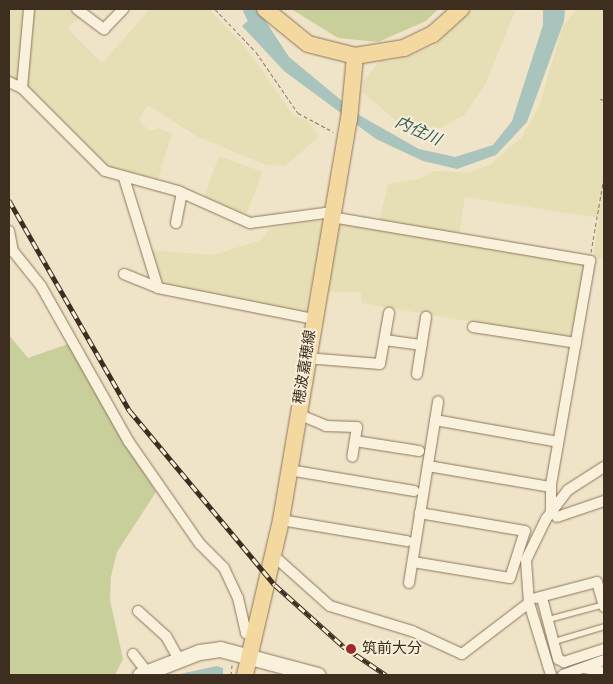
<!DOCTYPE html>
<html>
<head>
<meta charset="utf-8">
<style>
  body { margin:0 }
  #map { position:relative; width:613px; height:684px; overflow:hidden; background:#f0e4c8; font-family:Spectral,"Noto Sans JP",serif }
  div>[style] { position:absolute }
  .farmland>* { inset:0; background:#e6deb5; transform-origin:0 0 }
  .green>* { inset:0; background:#c9cf9b }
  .water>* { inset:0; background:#a9c4bc }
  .river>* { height:15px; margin:-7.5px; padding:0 7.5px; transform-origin:7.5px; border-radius:7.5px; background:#a9c4bc }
  .path>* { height:1px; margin-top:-0.5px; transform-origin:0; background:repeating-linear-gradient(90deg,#8d765c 0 4px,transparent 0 6.5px) }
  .roads { filter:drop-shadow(0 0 1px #8d765c) drop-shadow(0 0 1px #8d765c) }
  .lane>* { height:5px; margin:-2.5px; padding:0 2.5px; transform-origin:2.5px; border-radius:2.5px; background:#faf1dc }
  .street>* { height:10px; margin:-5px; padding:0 5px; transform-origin:5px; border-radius:5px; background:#faf1dc }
  .secondary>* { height:15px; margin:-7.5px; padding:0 7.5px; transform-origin:7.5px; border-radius:7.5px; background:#faf1dc }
  .primary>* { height:16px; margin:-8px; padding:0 8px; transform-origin:8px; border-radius:8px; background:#f3d9a0 }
  .rail>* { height:4.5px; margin-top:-2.25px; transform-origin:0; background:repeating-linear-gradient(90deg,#f7eed8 0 8px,#3d2e20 0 16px); box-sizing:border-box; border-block:1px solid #3d2e20 }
  .dots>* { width:14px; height:14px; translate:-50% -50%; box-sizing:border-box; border:2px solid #f7eed8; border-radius:50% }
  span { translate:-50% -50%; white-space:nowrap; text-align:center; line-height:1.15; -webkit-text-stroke:4px #f7eed8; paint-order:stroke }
  .street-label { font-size:15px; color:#3d2e20 }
  .poi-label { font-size:15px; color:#3d2e20 }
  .left { translate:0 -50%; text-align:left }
  .water-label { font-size:16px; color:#2f5d5a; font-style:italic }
  .frame { position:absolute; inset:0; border:10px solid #3d2e20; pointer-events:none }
</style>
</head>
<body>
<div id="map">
  <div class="farmland">
    <div style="clip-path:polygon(9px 9px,82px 9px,82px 16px,67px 28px,102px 63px,150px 9px,209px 9px,243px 44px,293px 115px,308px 121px,319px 137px,285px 166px,267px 165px,198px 137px,148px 105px,139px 120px,149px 131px,159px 128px,172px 134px,158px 179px,109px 168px,26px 85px,9px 76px)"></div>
    <div style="clip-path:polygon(473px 9px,516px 9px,485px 85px,465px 114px,441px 128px,403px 126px,363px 93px,363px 81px,380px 61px,393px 61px,433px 46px)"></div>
    <div style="clip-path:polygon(577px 9px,604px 9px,604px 259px,593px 258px,599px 218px,465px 197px,459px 235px,379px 222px,388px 184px,419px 179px,434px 171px,468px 173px,491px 164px,521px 138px,539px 107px,563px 26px)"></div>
    <div style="left:219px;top:156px;width:46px;height:45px;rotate:20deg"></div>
    <div style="clip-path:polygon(314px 220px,323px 221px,306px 315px,158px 283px,147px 250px,213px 255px,261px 240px,270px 229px)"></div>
    <div style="clip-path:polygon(337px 222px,587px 263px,573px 339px,361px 303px,361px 292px,326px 292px)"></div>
  </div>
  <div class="green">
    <div style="clip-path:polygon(291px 9px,438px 9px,426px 21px,378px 42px,338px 38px)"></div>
    <div style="clip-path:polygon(9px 335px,28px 358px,68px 344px,156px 492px,117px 552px,111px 576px,110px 600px,123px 659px,115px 675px,9px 675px)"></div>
  </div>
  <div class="water">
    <div style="clip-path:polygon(543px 9px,565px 9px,564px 21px,527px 122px,496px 155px,457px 169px,423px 161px,376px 139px,284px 71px,242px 26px,259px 11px,289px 57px,359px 115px,419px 149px,455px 157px,493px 145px,512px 121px,543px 25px)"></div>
    <div style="clip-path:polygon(217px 666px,223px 668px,223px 675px,175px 675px)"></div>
  </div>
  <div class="river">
    <div style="left:250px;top:9px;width:28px;rotate:63deg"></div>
  </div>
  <div class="path">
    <div style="left:215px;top:9px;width:59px;rotate:46.4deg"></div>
    <div style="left:256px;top:52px;width:74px;rotate:55.5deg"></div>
    <div style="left:298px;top:113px;width:40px;rotate:28deg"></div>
    <div style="left:600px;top:99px;width:4px;rotate:14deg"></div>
    <div style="left:591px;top:252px;width:76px;rotate:-80.2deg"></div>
    <div style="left:231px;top:675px;width:10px;rotate:-84deg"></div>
  </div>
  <div class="roads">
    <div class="lane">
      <div style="left:548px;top:619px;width:58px;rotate:-15deg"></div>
      <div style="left:554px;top:641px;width:52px;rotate:-16.7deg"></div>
    </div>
    <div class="street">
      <div style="left:77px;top:9px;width:34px;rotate:37deg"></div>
      <div style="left:104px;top:29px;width:28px;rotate:-46deg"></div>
      <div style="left:9px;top:82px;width:14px;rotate:25deg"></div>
      <div style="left:22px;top:88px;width:117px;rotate:45deg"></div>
      <div style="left:105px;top:171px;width:76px;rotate:15.3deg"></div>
      <div style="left:178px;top:191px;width:79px;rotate:24deg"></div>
      <div style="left:250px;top:223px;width:83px;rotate:-7.6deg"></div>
      <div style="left:22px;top:88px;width:79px;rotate:-84.9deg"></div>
      <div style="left:124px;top:178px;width:115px;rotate:72.8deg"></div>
      <div style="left:158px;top:288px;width:158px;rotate:11.3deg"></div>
      <div style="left:331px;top:217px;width:263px;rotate:9.6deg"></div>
      <div style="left:590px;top:261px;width:226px;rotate:99.9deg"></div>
      <div style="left:551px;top:484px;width:27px;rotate:90deg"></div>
      <div style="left:176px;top:223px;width:31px;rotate:-79deg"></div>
      <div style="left:9px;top:231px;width:20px;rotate:79deg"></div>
      <div style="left:13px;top:251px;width:45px;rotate:51.3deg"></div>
      <div style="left:41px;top:286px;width:179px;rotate:60.6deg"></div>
      <div style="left:129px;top:442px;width:124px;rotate:55.2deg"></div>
      <div style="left:200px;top:544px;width:34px;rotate:45deg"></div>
      <div style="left:224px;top:568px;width:33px;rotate:65deg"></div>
      <div style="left:238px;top:598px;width:36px;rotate:77deg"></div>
      <div style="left:246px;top:633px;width:9px;rotate:32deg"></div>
      <div style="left:124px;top:274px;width:37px;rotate:22deg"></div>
      <div style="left:473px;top:327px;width:104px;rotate:8.8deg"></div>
      <div style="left:385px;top:340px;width:37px;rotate:8deg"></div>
      <div style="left:306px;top:358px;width:74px;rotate:4.6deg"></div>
      <div style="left:380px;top:364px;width:52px;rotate:-80deg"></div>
      <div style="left:417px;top:374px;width:58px;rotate:-81deg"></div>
      <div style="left:298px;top:414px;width:30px;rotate:23deg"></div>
      <div style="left:326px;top:426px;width:31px;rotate:2deg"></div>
      <div style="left:357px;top:427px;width:30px;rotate:99deg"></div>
      <div style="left:435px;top:420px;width:125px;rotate:10.1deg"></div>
      <div style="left:355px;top:441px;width:65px;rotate:8.9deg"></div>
      <div style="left:428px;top:466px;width:125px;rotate:9.7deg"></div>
      <div style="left:289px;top:470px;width:127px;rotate:9.5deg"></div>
      <div style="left:557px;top:517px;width:50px;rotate:-18.8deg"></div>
      <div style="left:281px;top:520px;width:128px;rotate:9.5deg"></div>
      <div style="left:274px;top:556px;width:75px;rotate:41.8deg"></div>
      <div style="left:330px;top:606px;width:86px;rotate:17deg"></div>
      <div style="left:412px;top:631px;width:55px;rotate:24.7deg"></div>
      <div style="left:462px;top:654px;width:84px;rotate:-37.3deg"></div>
      <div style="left:413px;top:562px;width:98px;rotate:9.4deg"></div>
      <div style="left:510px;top:578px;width:49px;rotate:-72.3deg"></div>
      <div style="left:525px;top:531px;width:107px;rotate:-170.3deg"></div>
      <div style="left:409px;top:583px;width:184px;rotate:-80.9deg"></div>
      <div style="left:536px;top:598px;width:63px;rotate:-14.7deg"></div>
      <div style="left:597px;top:582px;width:26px;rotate:74deg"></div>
      <div style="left:542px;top:598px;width:63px;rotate:75.3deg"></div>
      <div style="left:558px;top:659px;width:7px;rotate:27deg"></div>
      <div style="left:564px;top:662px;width:42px;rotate:-18deg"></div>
      <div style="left:138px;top:611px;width:38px;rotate:42deg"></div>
      <div style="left:166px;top:636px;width:26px;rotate:61deg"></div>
      <div style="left:133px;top:654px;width:23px;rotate:52deg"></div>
      <div style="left:585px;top:668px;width:19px;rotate:12deg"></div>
      <div style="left:551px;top:675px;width:75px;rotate:-107deg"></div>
      <div style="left:529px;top:603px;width:43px;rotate:-94deg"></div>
      <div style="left:526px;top:560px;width:46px;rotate:-64deg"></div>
      <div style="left:546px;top:519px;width:36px;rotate:-53deg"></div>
      <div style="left:568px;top:490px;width:43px;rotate:-32.6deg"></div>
      <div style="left:563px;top:675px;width:44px;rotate:-20.1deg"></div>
    </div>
    <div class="secondary">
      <div style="left:140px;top:675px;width:63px;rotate:-21.3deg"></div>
      <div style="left:199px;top:652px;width:21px;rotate:-8deg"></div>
      <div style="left:220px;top:649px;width:101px;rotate:14.9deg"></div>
    </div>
    <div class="primary">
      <div style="left:265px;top:9px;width:55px;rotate:39.1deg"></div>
      <div style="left:308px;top:44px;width:49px;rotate:14.3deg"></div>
      <div style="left:355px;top:56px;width:50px;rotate:-9.3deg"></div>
      <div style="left:404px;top:48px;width:32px;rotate:-26deg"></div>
      <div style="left:433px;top:34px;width:38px;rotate:-42deg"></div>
      <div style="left:245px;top:675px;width:159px;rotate:-76.9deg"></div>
      <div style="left:281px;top:520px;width:406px;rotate:-80.4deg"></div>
      <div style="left:349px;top:120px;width:64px;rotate:-84.6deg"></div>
    </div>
  </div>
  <div class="rail">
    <div style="left:9px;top:200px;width:243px;rotate:60.2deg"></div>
    <div style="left:130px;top:411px;width:226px;rotate:50.2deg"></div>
    <div style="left:275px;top:585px;width:91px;rotate:41.9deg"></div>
    <div style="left:343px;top:646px;width:52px;rotate:34deg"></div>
  </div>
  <div class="dots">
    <div style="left:351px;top:649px;background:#9e2a2b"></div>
  </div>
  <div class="street-label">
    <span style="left:305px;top:367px;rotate:-81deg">穂波嘉穂線</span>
  </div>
  <div class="poi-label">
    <span class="left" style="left:362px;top:649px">筑前大分</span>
  </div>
  <div class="water-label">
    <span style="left:418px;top:131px;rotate:24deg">内住川</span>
  </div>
  <div class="frame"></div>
</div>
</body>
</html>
